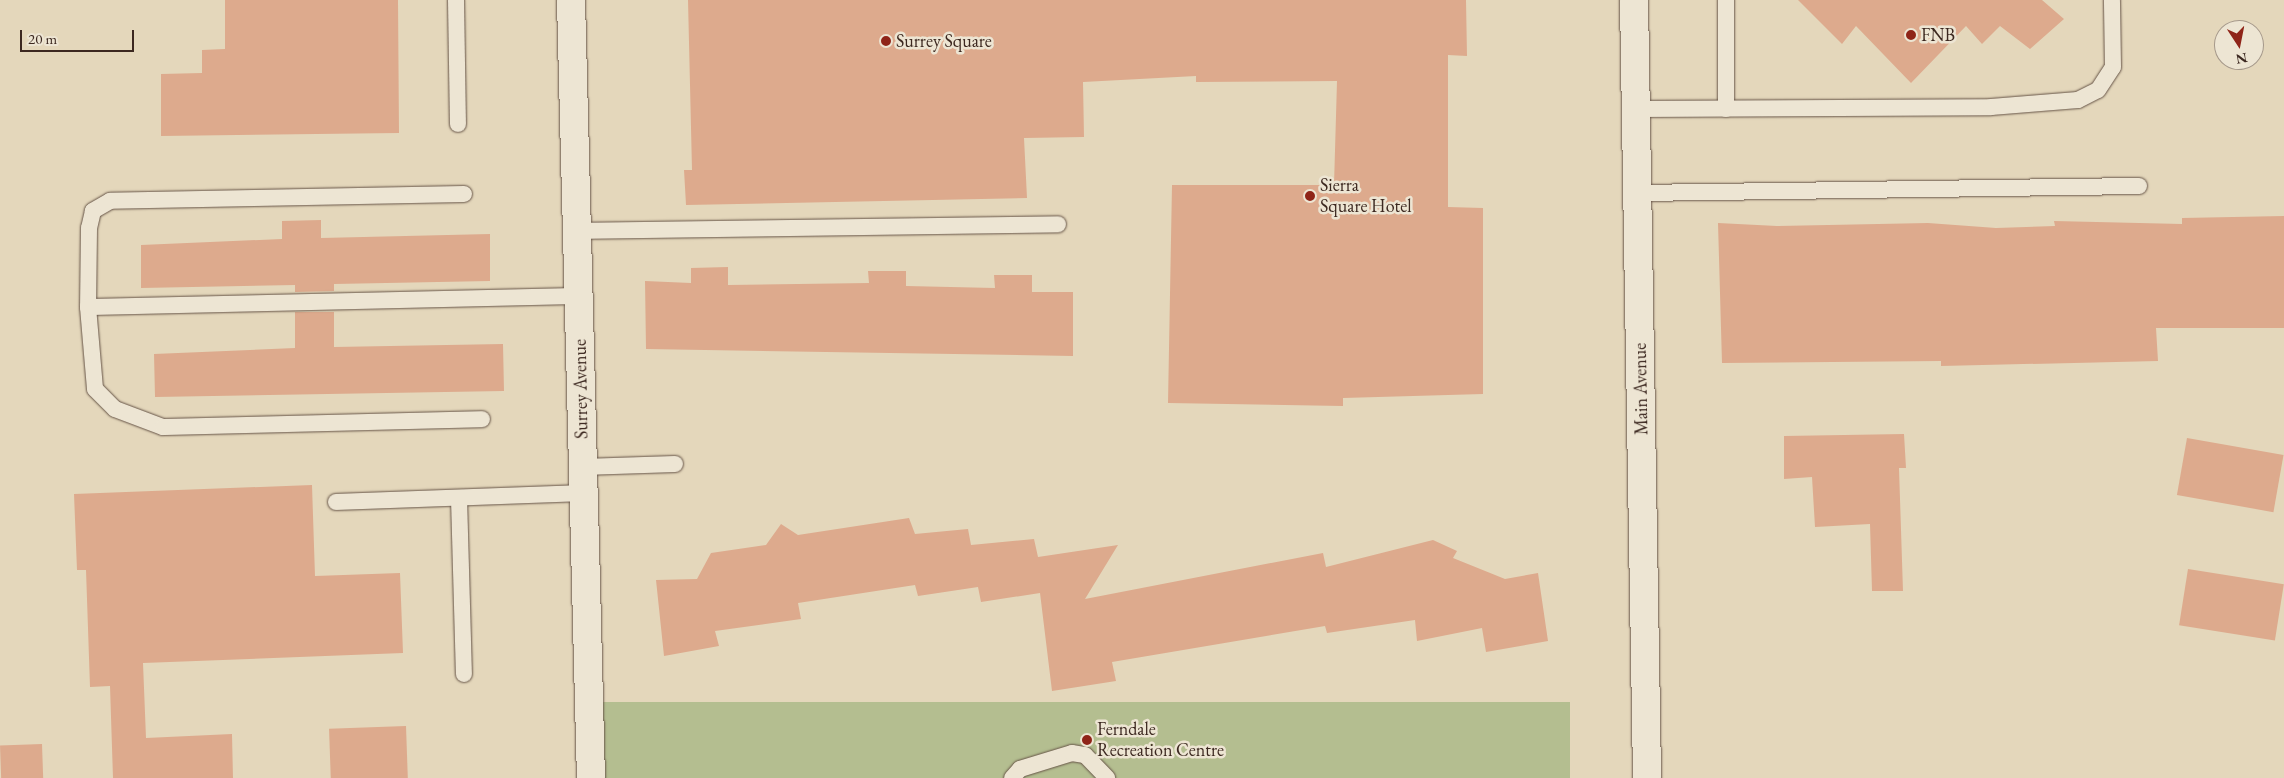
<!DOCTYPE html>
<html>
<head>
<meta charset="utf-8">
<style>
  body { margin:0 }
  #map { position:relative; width:2284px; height:778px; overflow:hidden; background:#e4d7bb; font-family:"EB Garamond",serif }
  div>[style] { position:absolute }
  .green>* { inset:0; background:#b4be90; transform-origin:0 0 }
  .building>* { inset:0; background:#ddaa8d; transform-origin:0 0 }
  .roads { filter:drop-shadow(0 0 1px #665447) drop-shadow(0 0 1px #665447) }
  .service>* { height:16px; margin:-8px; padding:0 8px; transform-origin:8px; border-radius:8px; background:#ede5d3 }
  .minor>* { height:28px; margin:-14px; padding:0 14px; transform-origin:14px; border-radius:14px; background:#ede5d3 }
  .tertiary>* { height:28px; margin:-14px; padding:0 14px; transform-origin:14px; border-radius:14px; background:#ede5d3 }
  .dots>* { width:14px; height:14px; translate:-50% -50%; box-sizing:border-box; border:2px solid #ede5d3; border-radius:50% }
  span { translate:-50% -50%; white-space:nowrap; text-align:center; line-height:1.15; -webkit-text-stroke:5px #ede5d3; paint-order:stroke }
  .poi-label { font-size:18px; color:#3c2820 }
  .left { translate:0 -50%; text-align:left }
  .street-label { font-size:18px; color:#3c2820 }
  .north { position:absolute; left:2214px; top:20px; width:50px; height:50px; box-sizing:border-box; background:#ede5d3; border:1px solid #a6998b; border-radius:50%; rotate:169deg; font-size:14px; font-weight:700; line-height:20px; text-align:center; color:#3c2820 }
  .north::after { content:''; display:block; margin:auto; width:18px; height:22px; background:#8f2418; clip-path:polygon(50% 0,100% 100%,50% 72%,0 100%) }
  .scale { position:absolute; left:20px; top:30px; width:114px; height:22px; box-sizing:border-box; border:2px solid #3c2820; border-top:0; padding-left:6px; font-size:15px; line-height:18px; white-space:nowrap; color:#3c2820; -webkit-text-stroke:4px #ede5d3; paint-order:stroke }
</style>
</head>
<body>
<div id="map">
  <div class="green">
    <div style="left:603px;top:702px;width:967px;height:76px"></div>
  </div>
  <div class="building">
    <div style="clip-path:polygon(225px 0,398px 0,399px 133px,161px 136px,161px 74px,202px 73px,202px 50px,225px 49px)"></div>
    <div style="clip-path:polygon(688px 0,1466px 0,1467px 56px,1448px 55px,1448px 207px,1483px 208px,1483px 394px,1343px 398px,1343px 406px,1168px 403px,1172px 185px,1334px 185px,1337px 81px,1196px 82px,1196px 76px,1083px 82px,1084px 137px,1024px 138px,1027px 198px,686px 205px,684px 170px,692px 170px)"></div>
    <div style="clip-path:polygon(1798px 0,2042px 0,2064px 19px,2030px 49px,2000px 26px,1982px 44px,1966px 26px,1911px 83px,1856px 26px,1842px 44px)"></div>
    <div style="clip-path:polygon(2284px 216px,2284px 328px,2156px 328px,2158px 361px,1941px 366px,1941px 361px,1722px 363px,1718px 223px,1777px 226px,1928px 223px,1996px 228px,2055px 226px,2054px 221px,2182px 224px,2182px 218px)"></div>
    <div style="clip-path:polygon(321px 220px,321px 238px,490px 234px,490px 281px,334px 284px,334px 291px,295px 292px,295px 285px,141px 288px,141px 245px,282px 239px,282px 221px)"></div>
    <div style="clip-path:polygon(728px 267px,728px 285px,869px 283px,868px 271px,906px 271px,906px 286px,995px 288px,994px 275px,1032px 275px,1032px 292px,1073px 292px,1073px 356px,646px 349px,645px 281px,691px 283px,691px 268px)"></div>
    <div style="clip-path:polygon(295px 312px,334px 312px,334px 347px,503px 344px,504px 391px,155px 397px,154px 354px,295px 348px)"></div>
    <div style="clip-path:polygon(1904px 434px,1906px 468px,1899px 468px,1903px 591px,1872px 591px,1870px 524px,1815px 527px,1812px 477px,1784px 479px,1784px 436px)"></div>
    <div style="left:2187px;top:438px;width:98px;height:58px;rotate:10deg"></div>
    <div style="clip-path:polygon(312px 485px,315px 576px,400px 573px,403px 653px,143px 663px,146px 738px,232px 734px,233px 778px,113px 778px,110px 686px,90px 687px,86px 570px,77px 570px,74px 494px)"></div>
    <div style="clip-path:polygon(909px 518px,915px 534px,968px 529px,971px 545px,1034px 539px,1038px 557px,1118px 545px,1085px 599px,1323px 553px,1326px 567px,1433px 540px,1457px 551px,1453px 558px,1505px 579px,1538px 573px,1548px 641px,1486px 652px,1482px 628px,1417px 641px,1415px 620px,1327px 633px,1325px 626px,1112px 662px,1116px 681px,1052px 691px,1040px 593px,981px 602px,978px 587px,918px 596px,915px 585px,798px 603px,801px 619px,715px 631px,719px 646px,664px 656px,656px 580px,697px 579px,711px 553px,766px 545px,781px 524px,798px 535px)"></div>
    <div style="left:2188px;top:569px;width:97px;height:57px;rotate:9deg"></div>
    <div style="left:406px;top:726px;width:52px;height:77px;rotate:88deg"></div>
    <div style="left:42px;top:744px;width:34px;height:42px;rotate:88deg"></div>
  </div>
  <div class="roads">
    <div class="service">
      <div style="left:456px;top:0;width:124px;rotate:89.1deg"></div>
      <div style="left:1636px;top:109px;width:355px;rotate:-0.3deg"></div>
      <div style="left:1991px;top:107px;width:87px;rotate:-4.6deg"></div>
      <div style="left:2078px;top:100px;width:22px;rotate:-27deg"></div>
      <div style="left:2098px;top:90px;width:27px;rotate:-57deg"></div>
      <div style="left:2113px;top:67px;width:67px;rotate:-90.9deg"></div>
      <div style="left:1726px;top:109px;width:109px;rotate:-90deg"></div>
      <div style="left:1637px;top:193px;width:502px;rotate:-0.8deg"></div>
      <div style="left:464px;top:194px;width:354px;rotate:178.9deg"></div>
      <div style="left:110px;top:201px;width:20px;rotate:150deg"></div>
      <div style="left:93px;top:211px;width:17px;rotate:103deg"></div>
      <div style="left:89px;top:228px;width:79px;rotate:90.7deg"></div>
      <div style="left:88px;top:307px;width:82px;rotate:85.1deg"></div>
      <div style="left:95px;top:389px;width:28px;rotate:45deg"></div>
      <div style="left:115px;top:409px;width:51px;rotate:20.6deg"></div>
      <div style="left:163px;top:427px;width:319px;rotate:-1.4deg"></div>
      <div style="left:578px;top:231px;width:480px;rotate:-0.8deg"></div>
      <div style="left:88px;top:307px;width:491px;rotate:-1.3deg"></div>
      <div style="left:583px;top:467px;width:92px;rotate:-1.9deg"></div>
      <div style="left:459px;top:498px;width:176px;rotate:88.4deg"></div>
      <div style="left:336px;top:502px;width:247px;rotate:-2.1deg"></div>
      <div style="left:1012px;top:778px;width:12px;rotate:-48deg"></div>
      <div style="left:1020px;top:769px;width:54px;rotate:-17.1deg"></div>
      <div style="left:1072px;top:753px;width:13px;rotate:9deg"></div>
      <div style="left:1085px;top:755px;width:32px;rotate:46deg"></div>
    </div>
    <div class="minor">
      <div style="left:571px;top:0;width:778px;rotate:88.53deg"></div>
    </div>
    <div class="tertiary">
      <div style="left:1634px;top:0;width:778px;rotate:89.04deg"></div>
    </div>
  </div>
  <div class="dots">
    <div style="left:1911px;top:35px;background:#8f2418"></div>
    <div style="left:886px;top:41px;background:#8f2418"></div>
    <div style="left:1310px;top:196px;background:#8f2418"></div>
    <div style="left:1087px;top:740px;background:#8f2418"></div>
  </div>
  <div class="poi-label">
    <span class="left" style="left:1921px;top:35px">FNB</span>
    <span class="left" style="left:896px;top:41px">Surrey Square</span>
    <span class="left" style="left:1320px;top:196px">Sierra<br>Square Hotel</span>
    <span class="left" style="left:1097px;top:740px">Ferndale<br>Recreation Centre</span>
  </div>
  <div class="street-label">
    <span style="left:581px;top:389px;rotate:-91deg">Surrey Avenue</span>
    <span style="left:1641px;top:389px;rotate:-91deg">Main Avenue</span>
  </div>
  <div class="north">N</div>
  <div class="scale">20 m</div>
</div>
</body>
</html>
